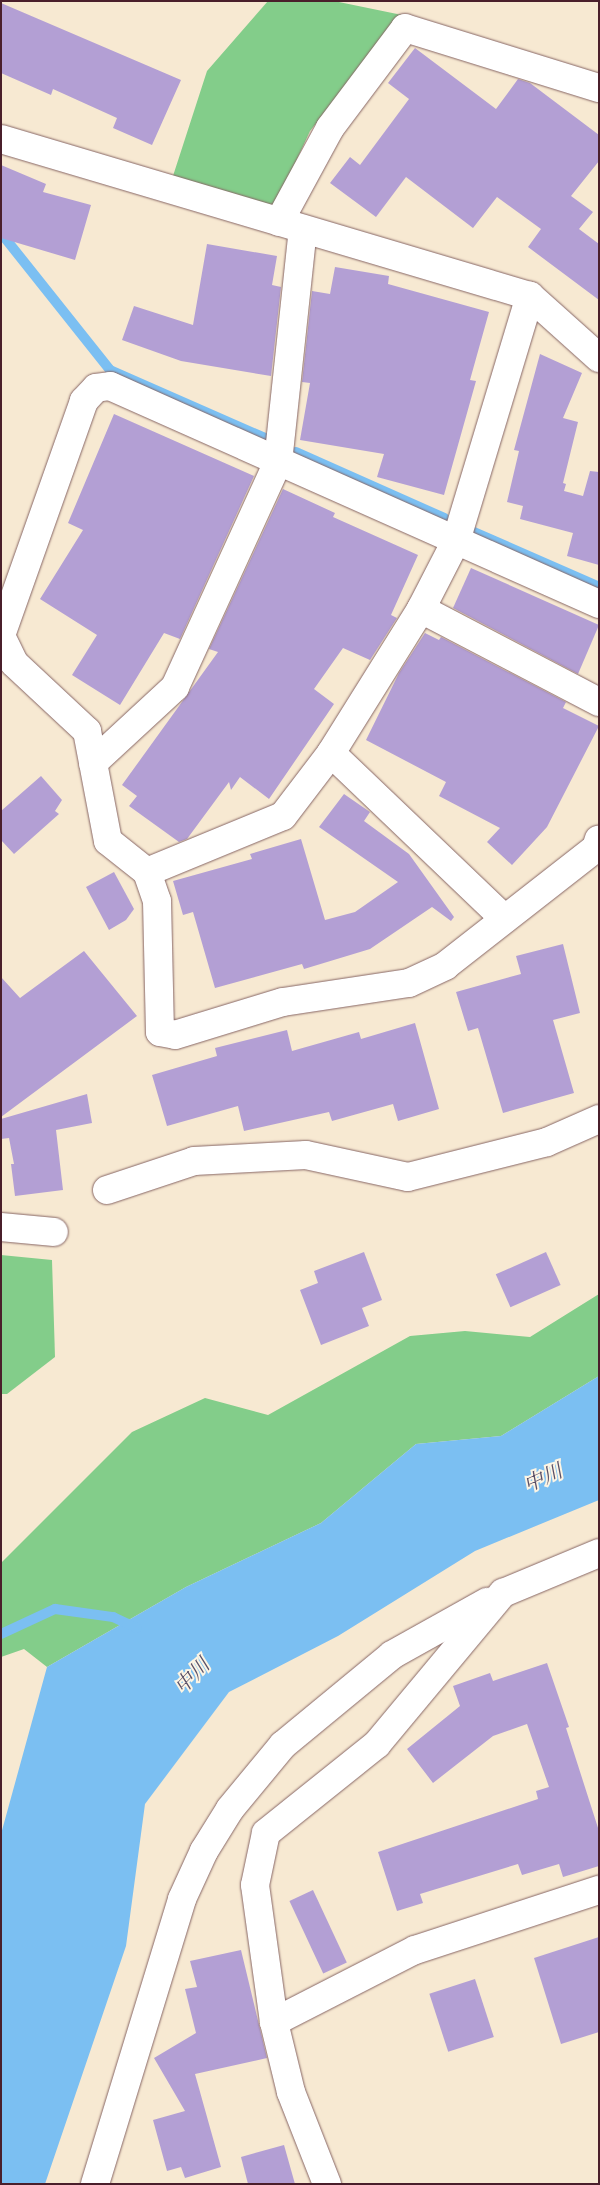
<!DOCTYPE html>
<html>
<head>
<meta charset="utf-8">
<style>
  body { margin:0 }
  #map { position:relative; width:600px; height:2185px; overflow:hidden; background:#f7e9d2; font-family:"IM FELL Double Pica","Noto Serif JP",serif }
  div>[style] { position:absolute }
  .green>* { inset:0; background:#83cd8a }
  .water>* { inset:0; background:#7bbff2 }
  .stream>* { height:10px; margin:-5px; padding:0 5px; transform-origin:5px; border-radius:5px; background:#7bbff2 }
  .building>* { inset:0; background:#b39fd4; transform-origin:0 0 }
  .roads { filter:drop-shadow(0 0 1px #876665) drop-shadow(0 0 1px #876665) }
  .minor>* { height:28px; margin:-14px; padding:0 14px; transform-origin:14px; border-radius:14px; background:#fff }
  span { translate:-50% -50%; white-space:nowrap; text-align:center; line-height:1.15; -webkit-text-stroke:4px #fcf5e5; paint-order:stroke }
  .water-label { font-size:20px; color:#594f67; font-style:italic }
  .frame { position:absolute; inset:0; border:2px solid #4a1f2b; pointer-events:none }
</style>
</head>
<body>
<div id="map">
  <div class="green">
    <div style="clip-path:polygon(268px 1px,334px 1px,402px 15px,310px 131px,275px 207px,172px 179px,207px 71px)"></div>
    <div style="clip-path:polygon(1px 1255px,52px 1260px,55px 1357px,7px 1394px,1px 1394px)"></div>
    <div style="clip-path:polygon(599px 1294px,599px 1376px,501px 1436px,416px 1444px,321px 1523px,186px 1587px,47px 1667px,24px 1649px,1px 1657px,1px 1563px,132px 1432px,205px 1398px,268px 1415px,410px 1336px,465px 1331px,530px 1337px)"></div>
  </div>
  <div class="water">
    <div style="clip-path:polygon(599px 1376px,599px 1500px,475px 1551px,338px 1636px,229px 1692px,145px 1804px,126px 1946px,45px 2184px,1px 2184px,1px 1834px,47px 1667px,186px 1587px,321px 1523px,416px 1444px,501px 1436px)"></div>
  </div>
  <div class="stream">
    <div style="left:1px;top:233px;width:175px;rotate:51.5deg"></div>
    <div style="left:110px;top:370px;width:169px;rotate:23.7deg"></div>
    <div style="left:296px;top:452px;width:162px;rotate:24deg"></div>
    <div style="left:474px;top:532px;width:137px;rotate:23.7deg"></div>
    <div style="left:1px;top:1634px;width:60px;rotate:-24.8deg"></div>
    <div style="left:55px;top:1609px;width:59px;rotate:7.9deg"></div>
    <div style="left:113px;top:1617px;width:26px;rotate:25deg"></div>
  </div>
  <div class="building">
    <div style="clip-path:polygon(1px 3px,181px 80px,152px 145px,113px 128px,117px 118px,53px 89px,51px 95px,1px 73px)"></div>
    <div style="clip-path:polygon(415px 48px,496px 109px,518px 79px,530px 83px,599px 135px,599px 161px,571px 196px,593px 212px,579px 229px,599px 244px,599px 300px,528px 247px,541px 229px,497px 197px,473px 228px,406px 177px,376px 217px,330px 183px,350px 157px,360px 165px,409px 99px,388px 83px)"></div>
    <div style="clip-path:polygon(1px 165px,46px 184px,43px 192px,91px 205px,75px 260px,1px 238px)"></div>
    <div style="clip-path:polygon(207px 244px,277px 256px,272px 285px,281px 287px,271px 376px,181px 361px,122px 340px,134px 306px,193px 325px)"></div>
    <div style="clip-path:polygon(335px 267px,389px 276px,388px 284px,489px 312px,470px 380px,476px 381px,444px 495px,377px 477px,384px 454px,300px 440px,310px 383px,302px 382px,312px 291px,330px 294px)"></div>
    <div style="clip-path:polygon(540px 354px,582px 373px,563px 418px,578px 422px,563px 483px,566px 484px,564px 491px,583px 496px,590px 471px,599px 472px,599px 565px,567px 556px,573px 533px,520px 519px,523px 506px,507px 502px,519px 451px,514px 450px)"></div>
    <div style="clip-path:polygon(114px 414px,254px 476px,180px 639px,164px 633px,120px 705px,72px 675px,97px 635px,40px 599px,83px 530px,68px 523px)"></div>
    <div style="clip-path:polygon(283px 489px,335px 513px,333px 517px,418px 555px,391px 615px,397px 618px,370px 660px,343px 648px,314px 689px,334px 704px,269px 799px,240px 777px,231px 790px,229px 782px,187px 839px,179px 842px,129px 806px,137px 796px,122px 785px,218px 652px,209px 649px)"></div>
    <div style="clip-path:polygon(471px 568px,599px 625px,578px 674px,453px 608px)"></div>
    <div style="clip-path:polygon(425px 633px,439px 640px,441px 637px,566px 702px,563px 708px,599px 726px,547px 827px,512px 865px,487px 842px,500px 828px,439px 796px,446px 782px,366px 740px,399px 673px)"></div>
    <div style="clip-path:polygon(41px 776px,62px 800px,55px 811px,59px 814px,14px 854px,1px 840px,1px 811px)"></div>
    <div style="clip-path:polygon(344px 794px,370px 812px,364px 821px,409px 854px,454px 917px,451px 921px,432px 907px,370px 949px,304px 969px,302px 964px,215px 988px,193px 912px,183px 915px,173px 881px,252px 859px,250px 854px,301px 839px,325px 920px,355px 912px,398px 882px,319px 827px)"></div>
    <div style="clip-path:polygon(114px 872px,134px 909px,126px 920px,109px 930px,86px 887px)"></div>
    <div style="clip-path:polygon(563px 944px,580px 1013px,553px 1020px,574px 1093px,503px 1113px,478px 1028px,468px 1031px,456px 992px,521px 974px,516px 956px)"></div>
    <div style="clip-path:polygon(84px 951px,137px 1016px,1px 1117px,1px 977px,20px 998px)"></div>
    <div style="clip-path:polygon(415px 1023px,439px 1109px,398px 1121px,393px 1104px,332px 1121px,329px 1112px,244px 1131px,238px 1106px,167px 1126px,152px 1075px,217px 1056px,215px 1048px,287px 1030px,292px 1051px,359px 1032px,361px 1039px)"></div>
    <div style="clip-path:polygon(87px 1094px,92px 1123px,56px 1130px,63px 1190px,15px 1196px,11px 1164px,14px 1164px,9px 1138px,1px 1139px,1px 1119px)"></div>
    <div style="clip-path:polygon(364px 1252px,382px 1300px,362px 1308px,369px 1326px,321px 1345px,300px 1290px,318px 1283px,314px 1271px)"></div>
    <div style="left:546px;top:1252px;width:36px;height:55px;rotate:66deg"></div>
    <div style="clip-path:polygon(547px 1663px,569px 1727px,566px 1728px,599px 1831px,599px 1866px,563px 1877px,559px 1864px,522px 1875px,518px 1864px,420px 1894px,423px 1903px,397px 1911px,378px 1852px,538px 1799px,536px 1791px,549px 1787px,527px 1724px,493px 1736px,433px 1783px,407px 1749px,460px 1706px,453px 1686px,490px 1673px,493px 1681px)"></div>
    <div style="left:313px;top:1890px;width:80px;height:26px;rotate:65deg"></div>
    <div style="clip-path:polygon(599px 1937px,599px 2032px,561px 2044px,534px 1958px)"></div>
    <div style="clip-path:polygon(241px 1950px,267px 2058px,195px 2074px,221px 2167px,185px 2178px,181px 2167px,167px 2171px,153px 2120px,185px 2111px,154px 2058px,196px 2033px,185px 1989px,197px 1987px,190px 1961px)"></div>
    <div style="left:475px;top:1979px;width:61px;height:48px;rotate:72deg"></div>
    <div style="clip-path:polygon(284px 2145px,295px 2184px,248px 2184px,241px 2157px)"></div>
  </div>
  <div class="roads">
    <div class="minor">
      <div style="left:1px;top:139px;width:552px;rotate:16.53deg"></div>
      <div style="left:530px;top:296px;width:93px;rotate:41.9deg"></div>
      <div style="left:279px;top:222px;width:107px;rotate:-61.5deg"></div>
      <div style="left:330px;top:128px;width:125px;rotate:-53.1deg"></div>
      <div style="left:405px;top:28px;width:203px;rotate:17.2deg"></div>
      <div style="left:599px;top:604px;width:535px;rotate:-155.97deg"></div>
      <div style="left:110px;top:386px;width:14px;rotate:172deg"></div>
      <div style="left:96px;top:388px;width:18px;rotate:133deg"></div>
      <div style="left:84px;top:401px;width:249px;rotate:109.5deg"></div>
      <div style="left:1px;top:636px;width:30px;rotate:64deg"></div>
      <div style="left:14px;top:663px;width:100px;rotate:43deg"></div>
      <div style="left:87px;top:731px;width:112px;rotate:79.2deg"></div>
      <div style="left:108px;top:841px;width:50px;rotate:38.5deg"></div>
      <div style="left:147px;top:872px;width:31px;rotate:71deg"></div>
      <div style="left:157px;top:901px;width:131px;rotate:88.7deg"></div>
      <div style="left:160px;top:1032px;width:15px;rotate:11deg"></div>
      <div style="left:175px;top:1035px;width:113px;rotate:-17deg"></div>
      <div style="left:283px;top:1002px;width:127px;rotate:-8.6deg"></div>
      <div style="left:409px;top:983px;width:40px;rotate:-25deg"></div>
      <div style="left:445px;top:966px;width:192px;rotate:-38deg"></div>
      <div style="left:596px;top:848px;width:9px;rotate:-72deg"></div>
      <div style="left:421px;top:609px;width:201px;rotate:27.6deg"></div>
      <div style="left:331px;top:753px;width:240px;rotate:43.7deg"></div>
      <div style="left:93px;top:763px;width:112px;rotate:-42.8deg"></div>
      <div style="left:175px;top:687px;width:247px;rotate:-65.4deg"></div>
      <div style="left:278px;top:462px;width:234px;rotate:-83.9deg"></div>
      <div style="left:147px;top:872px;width:147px;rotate:-22.4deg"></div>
      <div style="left:283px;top:816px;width:79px;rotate:-52.7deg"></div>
      <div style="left:331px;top:753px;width:170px;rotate:-58deg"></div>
      <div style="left:421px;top:609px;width:76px;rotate:-62.8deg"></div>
      <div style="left:456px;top:541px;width:256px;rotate:-73.2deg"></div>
      <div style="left:107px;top:1190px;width:92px;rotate:-18.4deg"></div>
      <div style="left:194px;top:1161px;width:112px;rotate:-3.1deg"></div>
      <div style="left:306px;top:1155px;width:104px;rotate:12.2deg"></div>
      <div style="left:408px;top:1177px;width:143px;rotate:-14.1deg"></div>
      <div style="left:547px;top:1142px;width:57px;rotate:-23.9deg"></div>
      <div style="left:1px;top:1227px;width:53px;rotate:5.4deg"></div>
      <div style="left:274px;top:2022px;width:158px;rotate:-27.1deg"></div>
      <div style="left:415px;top:1950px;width:194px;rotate:-18.1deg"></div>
      <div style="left:95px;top:2184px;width:298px;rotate:-73deg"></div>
      <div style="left:182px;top:1899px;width:53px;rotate:-65.4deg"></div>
      <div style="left:204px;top:1851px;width:49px;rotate:-58.2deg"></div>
      <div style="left:230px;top:1809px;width:83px;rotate:-50.4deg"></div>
      <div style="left:283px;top:1745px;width:141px;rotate:-39.5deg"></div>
      <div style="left:392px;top:1655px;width:109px;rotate:-29.2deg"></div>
      <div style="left:327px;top:2184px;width:99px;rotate:-111.4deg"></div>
      <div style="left:291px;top:2092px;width:72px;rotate:-103.7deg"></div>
      <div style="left:274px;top:2022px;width:138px;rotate:-97.9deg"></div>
      <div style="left:255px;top:1885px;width:53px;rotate:-78.1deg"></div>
      <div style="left:266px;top:1833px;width:142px;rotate:-38.7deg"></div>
      <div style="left:377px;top:1744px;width:197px;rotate:-50.2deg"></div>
      <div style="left:503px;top:1593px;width:104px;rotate:-22.6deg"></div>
    </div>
  </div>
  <div class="water-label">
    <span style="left:543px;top:1478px;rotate:-25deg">中川</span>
    <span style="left:192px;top:1676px;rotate:-46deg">中川</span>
  </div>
  <div class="frame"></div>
</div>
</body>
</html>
